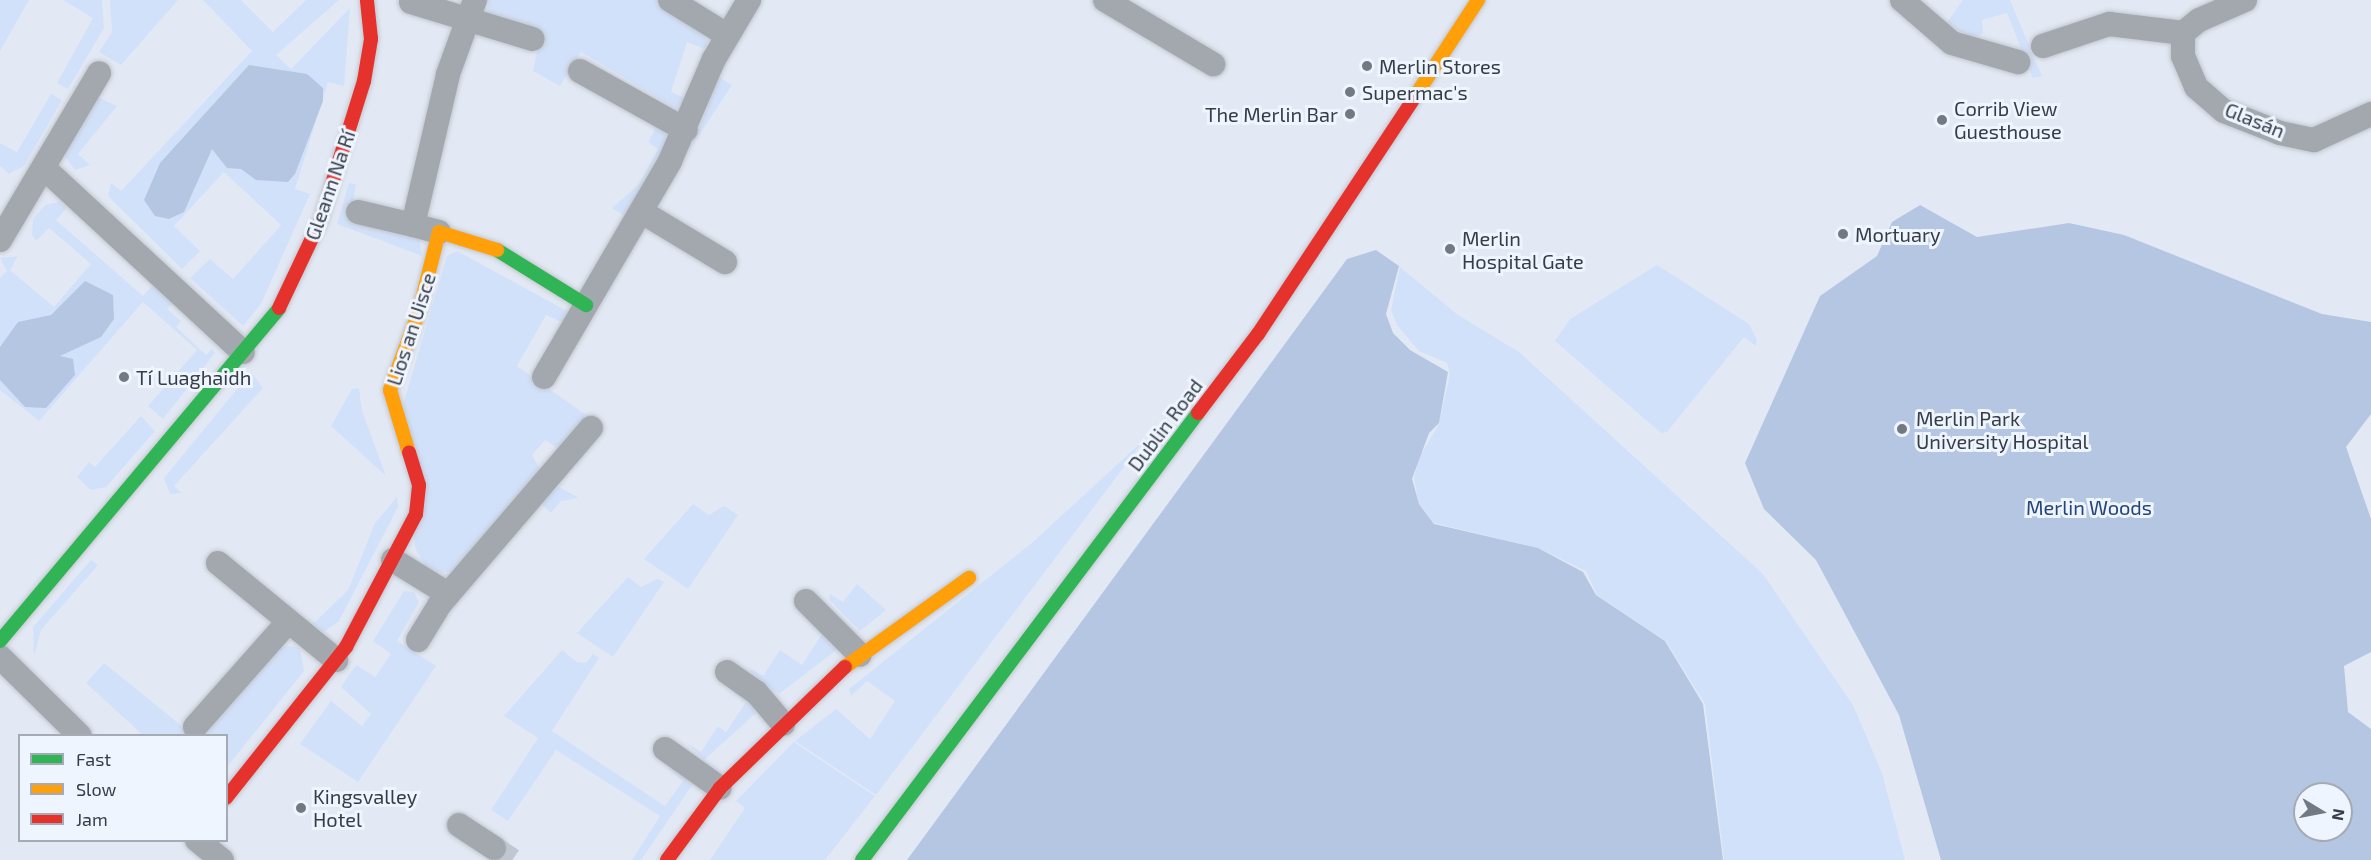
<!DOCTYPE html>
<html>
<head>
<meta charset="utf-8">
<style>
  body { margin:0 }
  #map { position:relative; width:2371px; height:860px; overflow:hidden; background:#e3e9f4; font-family:"Exo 2",sans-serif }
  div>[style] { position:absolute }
  .green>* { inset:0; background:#d2e1fa }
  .forest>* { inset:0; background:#b4c6e2 }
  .street-tunnel>* { height:24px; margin-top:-12px; transform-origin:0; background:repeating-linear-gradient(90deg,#c1c7d1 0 24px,transparent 0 36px) }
  .roads { filter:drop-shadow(0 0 2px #c2c7d0) drop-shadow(0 0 2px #c2c7d0) }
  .street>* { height:24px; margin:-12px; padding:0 12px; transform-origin:12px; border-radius:12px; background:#a2a8ae }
  .fast>* { height:14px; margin:-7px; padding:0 7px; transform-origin:7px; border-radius:7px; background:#30b455 }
  .slow>* { height:14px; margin:-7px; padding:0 7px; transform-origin:7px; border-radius:7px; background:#ff9f0a }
  .jam>* { height:14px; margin:-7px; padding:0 7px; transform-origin:7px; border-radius:7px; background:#e5322d }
  .dots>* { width:16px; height:16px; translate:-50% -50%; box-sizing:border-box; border:3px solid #eff5fe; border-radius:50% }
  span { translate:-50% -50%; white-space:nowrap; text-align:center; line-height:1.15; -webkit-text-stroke:6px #eff5fe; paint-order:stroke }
  .poi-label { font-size:20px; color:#373d46 }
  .left { translate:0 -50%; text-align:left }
  .right { translate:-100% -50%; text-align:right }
  .street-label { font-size:20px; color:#373d46 }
  .park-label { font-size:20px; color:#24447a }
  .legend { position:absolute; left:18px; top:734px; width:210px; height:108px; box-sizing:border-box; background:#eff5fe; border:2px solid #a5abb4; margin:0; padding:8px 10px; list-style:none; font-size:18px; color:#373d46 }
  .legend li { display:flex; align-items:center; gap:12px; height:30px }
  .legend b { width:30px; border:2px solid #a5abb4 }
  .north { position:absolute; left:2293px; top:782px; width:60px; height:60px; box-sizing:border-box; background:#eff5fe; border:2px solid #a5abb4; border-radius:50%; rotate:100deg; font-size:16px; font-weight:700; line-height:24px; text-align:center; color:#373d46 }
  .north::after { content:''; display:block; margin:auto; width:21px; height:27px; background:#737983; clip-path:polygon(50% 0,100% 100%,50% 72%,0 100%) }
</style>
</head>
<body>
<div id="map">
  <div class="green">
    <div style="clip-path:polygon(0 0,29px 0,0 51px)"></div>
    <div style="clip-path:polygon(63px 0,102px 0,104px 28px,68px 89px,57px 83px,93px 18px)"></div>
    <div style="clip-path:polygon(110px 0,178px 0,121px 65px,99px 52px,112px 32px)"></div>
    <div style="clip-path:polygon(203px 0,241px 0,273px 32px,306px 0,339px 0,276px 55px,291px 69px,350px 8px,344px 86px,328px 82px,295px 189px,310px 194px,261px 304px,243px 326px,190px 278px,210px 259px,233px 279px,281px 225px,224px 172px,174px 226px,200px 251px,182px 269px,108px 196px,111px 183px,121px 191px,252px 51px)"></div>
    <div style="clip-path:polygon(489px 0,658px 0,656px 4px,703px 33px,707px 42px,705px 49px,687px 42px,671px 92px,685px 98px,676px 108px,581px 52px,560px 86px,533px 71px,541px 32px,488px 16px)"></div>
    <div style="clip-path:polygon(1963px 0,2010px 0,2042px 76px,2033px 78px,2007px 13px,1982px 20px,1983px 33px,1974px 38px,1946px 24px)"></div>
    <div style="clip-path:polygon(718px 76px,732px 85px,688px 152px,707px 110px)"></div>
    <div style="clip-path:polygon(51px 94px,62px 100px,24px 166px,9px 174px,0 166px,0 143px,17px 152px)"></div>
    <div style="clip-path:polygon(97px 97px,117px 106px,78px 154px,90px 165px,75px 170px,64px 155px)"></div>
    <div style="clip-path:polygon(656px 128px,666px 133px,667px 141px,627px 217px,612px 208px,639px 184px,658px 149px,648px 142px)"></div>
    <div style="clip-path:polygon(349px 183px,356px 184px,350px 222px,419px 238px,422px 256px,337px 224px)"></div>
    <div style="clip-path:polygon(59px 202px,67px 208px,56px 220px,143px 296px,154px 284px,173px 302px,167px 309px,181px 321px,176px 327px,206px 355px,212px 349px,215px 353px,163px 419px,148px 406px,197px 350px,143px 302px,39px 421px,0 390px,0 278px,7px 271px,0 258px,18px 256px,10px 270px,54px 307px,91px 264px,49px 228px,36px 241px,32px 235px,33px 219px,45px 205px)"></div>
    <div style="clip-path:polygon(457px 251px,567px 311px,564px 323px,546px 315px,517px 366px,586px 415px,565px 445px,556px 447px,545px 440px,532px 455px,542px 473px,511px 501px,458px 570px,441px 573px,426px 567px,415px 548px,403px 405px,447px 256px)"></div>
    <div style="clip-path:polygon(1657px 265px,1749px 324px,1757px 340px,1756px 346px,1744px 337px,1667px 432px,1661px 433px,1555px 341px,1570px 319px)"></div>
    <div style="clip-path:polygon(1400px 267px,1458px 315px,1519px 352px,1763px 574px,1853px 705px,1882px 773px,1905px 860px,1724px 860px,1705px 704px,1666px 641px,1597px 595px,1586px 571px,1538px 548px,1434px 523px,1418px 502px,1414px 478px,1419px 458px,1439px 424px,1450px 374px,1447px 363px,1419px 351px,1397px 325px,1391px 310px)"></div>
    <div style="clip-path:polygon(251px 372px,263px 388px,174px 486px,182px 493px,170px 494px,164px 478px)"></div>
    <div style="clip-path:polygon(359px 388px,362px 411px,386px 476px,331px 426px,352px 389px)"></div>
    <div style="clip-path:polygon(141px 416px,155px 431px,106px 487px,91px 490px,77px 477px,89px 462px,95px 467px)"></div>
    <div style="clip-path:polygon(1146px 438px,876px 795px,795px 741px,836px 709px,870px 739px,895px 701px,867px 681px,851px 696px,849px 689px,1033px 542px)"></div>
    <div style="clip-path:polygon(559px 487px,579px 498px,561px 501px,551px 513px,539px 502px)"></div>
    <div style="clip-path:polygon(397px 497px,398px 507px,339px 621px,324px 632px,313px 624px,348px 590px,375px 523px)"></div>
    <div style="clip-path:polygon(693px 504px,709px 515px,724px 506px,738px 515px,688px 589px,644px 559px)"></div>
    <div style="clip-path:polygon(91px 560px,98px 565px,41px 630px,34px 656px,33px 627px)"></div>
    <div style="clip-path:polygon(628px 577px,641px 587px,657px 579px,664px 582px,613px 657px,577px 633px)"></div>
    <div style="clip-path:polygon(857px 584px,886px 610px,860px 631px,829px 599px,830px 594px,843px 602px)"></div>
    <div style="clip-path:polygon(404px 591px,414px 592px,419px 602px,397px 641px,436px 666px,358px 782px,300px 744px,331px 701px,362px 726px,371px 714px,341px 687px,356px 665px,375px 677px,391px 654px,373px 641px)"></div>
    <div style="clip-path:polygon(810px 623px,819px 626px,839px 648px,779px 694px,752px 675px,750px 668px,763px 676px,780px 650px,802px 665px,822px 634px)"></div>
    <div style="clip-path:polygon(289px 646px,300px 648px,304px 671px,227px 767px,226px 736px,201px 736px,278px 648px)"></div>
    <div style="clip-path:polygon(562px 650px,577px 662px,586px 663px,593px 654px,599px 658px,552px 731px,665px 806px,683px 781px,668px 768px,684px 772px,693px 784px,641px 860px,632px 860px,660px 816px,556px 750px,508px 821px,491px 810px,538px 738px,504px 716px)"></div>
    <div style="clip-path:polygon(104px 663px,193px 735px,143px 735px,86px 683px)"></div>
    <div style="clip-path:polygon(732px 691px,745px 695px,756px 713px,704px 760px,687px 743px,701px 752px,718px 726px,726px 732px,746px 702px)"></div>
    <div style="clip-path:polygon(794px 742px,875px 796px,825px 860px,710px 860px,745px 808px,736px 801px)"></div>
  </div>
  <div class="forest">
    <div style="clip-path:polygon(249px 65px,307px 74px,323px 88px,323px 101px,295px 174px,288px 182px,256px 180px,241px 169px,227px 168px,212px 149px,184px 212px,169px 219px,155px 216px,144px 200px,160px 163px)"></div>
    <div style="clip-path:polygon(evenodd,1920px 205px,1977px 237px,2069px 223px,2124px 235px,2322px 314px,2371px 322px,2371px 414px,2346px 447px,2371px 519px,2371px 652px,2344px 666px,2348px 712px,2371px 729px,2371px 860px,1941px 860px,1899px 715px,1816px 560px,1764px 509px,1745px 463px,1820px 296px,1877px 256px,1892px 222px,1920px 205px,2305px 794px,2341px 794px,2341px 830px,2305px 830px,2305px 794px)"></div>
    <div style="clip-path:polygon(1376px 250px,1399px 266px,1386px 314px,1393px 333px,1410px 350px,1448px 372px,1439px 423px,1429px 433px,1412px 479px,1419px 504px,1434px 524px,1538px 548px,1583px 572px,1596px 595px,1665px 641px,1703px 704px,1723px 860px,907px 860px,1347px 259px)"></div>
    <div style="clip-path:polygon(85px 281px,113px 295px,114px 319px,101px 337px,60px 356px,73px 359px,75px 375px,46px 408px,25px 407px,0 380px,0 347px,18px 322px,51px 315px)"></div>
  </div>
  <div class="street-tunnel">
    <div style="left:494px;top:848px;width:22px;rotate:34deg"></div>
  </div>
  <div class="roads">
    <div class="street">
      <div style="left:670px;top:0;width:67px;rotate:31.6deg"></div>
      <div style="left:1105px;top:0;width:126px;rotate:30.7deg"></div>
      <div style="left:1902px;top:0;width:66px;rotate:40.7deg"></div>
      <div style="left:1952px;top:43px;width:69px;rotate:16.1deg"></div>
      <div style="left:2245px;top:0;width:50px;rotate:156.5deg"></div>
      <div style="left:2199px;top:20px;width:21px;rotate:141deg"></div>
      <div style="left:2183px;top:33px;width:23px;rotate:90deg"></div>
      <div style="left:2183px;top:56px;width:34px;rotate:67deg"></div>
      <div style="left:2196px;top:87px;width:37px;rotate:41deg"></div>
      <div style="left:2224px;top:111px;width:60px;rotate:21.4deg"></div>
      <div style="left:2280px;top:133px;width:35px;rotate:12deg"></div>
      <div style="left:2314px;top:140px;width:63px;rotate:-24.5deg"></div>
      <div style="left:411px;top:2px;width:127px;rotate:16.9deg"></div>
      <div style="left:2043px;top:46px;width:70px;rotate:-18.4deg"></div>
      <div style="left:2109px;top:24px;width:75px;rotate:6.9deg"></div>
      <div style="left:580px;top:71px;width:121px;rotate:29.1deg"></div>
      <div style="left:44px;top:168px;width:271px;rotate:42.8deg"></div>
      <div style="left:358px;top:212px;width:57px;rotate:13.3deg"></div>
      <div style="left:642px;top:212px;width:97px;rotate:31.1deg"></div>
      <div style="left:439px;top:232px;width:27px;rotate:-165deg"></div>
      <div style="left:413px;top:225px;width:155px;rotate:-76.9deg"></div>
      <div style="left:448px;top:74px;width:79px;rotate:-70deg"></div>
      <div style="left:0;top:240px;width:194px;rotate:-59.3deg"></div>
      <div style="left:544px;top:377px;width:250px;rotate:-59.7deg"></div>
      <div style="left:670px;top:161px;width:111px;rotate:-66.7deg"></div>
      <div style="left:714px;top:59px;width:69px;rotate:-59.3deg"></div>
      <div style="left:393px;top:560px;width:65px;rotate:31.7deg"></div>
      <div style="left:218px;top:563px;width:153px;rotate:39.4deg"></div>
      <div style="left:806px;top:601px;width:76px;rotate:45deg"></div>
      <div style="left:418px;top:640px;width:42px;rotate:-58.6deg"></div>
      <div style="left:440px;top:604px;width:232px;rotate:-49.4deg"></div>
      <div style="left:0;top:657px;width:112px;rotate:44.6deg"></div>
      <div style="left:727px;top:672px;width:35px;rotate:35deg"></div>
      <div style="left:756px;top:692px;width:42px;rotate:49.8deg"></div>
      <div style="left:195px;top:727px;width:137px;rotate:-48.5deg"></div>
      <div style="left:665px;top:749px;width:67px;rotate:35.3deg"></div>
      <div style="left:459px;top:825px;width:42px;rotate:33.3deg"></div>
      <div style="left:197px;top:840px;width:32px;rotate:39deg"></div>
    </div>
    <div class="fast">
      <div style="left:497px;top:250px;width:105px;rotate:31.7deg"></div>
      <div style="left:0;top:641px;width:434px;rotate:-50deg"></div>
      <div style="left:862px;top:860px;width:559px;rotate:-53.07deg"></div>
    </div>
    <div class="slow">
      <div style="left:1412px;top:101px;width:121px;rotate:-56.8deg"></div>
      <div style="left:409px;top:453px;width:66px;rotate:-106.8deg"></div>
      <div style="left:390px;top:390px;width:84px;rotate:-69.8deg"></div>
      <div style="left:419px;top:311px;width:81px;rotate:-75.8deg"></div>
      <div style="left:439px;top:232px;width:61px;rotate:17.2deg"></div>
      <div style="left:845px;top:667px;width:153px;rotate:-35.7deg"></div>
    </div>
    <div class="jam">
      <div style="left:279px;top:308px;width:98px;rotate:-64.7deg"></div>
      <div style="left:321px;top:219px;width:145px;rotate:-72.7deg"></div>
      <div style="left:364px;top:81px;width:43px;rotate:-80.5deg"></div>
      <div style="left:371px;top:39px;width:39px;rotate:-96deg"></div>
      <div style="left:1198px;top:413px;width:99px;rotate:-52.8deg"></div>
      <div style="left:1258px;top:334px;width:279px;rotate:-56.5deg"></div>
      <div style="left:226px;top:798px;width:193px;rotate:-51.5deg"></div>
      <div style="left:346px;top:647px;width:150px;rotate:-62.2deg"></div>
      <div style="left:416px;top:514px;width:29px;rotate:-84deg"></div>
      <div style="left:419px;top:485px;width:34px;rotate:-107deg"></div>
      <div style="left:667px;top:860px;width:89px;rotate:-53.6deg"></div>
      <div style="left:720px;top:788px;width:174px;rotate:-44.1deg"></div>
    </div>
  </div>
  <div class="dots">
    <div style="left:1367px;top:66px;background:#737983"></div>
    <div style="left:1350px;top:92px;background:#737983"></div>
    <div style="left:1350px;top:114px;background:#737983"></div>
    <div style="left:1942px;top:120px;background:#737983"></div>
    <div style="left:1843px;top:234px;background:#737983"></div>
    <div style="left:1450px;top:249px;background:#737983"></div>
    <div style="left:124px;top:377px;background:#737983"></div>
    <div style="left:1902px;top:429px;background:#737983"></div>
    <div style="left:301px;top:808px;background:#737983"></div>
  </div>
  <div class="poi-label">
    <span class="left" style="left:1379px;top:66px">Merlin Stores</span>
    <span class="left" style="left:1362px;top:92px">Supermac's</span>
    <span class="left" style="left:1954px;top:120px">Corrib View<br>Guesthouse</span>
    <span class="right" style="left:1338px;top:114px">The Merlin Bar</span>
    <span class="left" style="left:1855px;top:234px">Mortuary</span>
    <span class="left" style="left:1462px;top:250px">Merlin<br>Hospital Gate</span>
    <span class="left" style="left:136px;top:377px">Tí Luaghaidh</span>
    <span class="left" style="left:1916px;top:430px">Merlin Park<br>University Hospital</span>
    <span class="left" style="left:313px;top:808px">Kingsvalley<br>Hotel</span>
  </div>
  <div class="street-label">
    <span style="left:2255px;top:120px;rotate:22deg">Glasán</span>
    <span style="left:330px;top:185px;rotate:-71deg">Gleann Na Rí</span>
    <span style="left:411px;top:329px;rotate:-72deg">Lios an Uisce</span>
    <span style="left:1165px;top:425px;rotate:-53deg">Dublin Road</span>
  </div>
  <div class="park-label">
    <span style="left:2089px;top:507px">Merlin Woods</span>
  </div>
  <ul class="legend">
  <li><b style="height:8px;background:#30b455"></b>Fast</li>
  <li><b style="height:8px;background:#ff9f0a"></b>Slow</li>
  <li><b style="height:8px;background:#e5322d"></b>Jam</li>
  </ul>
  <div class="north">N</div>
</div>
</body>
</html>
